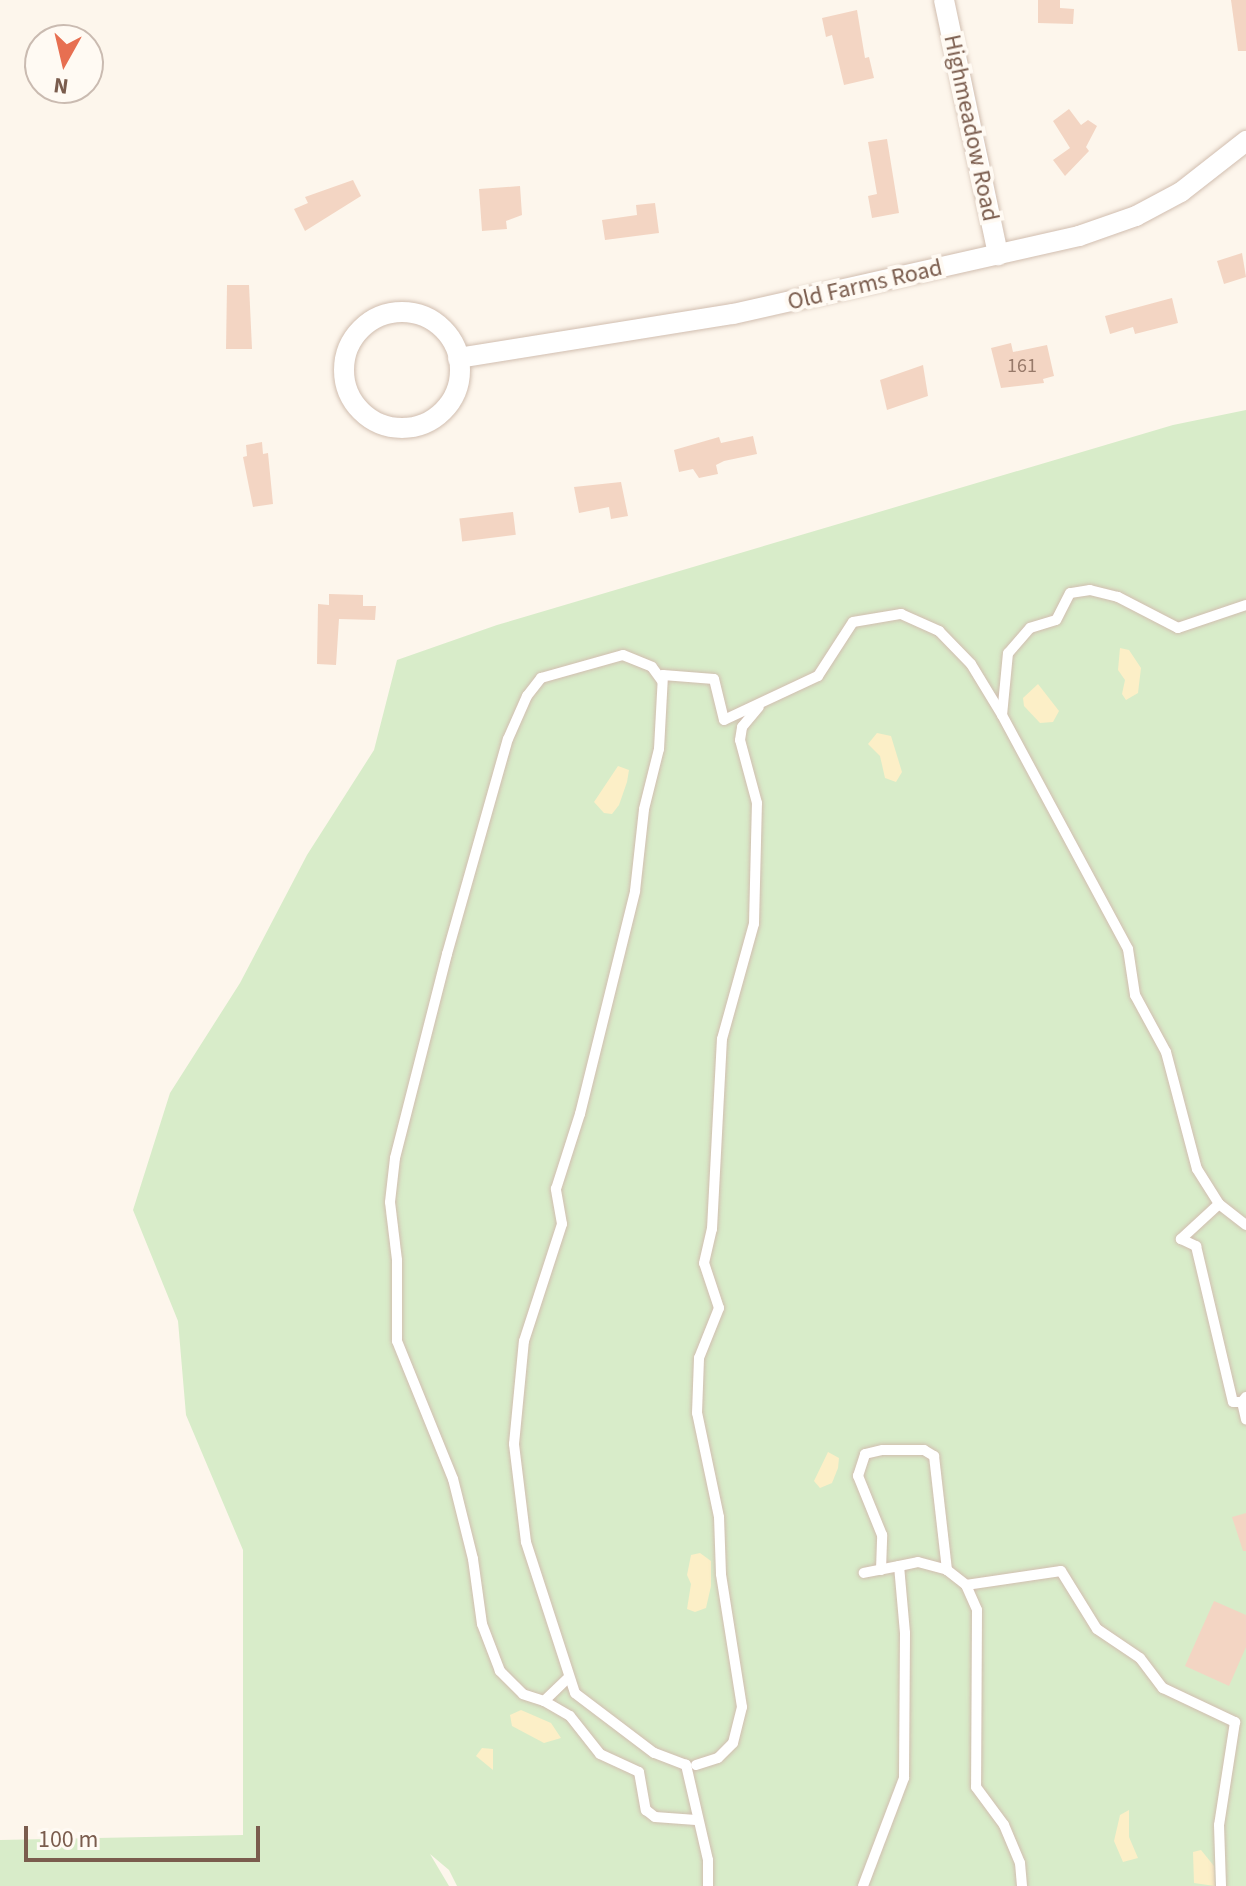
<!DOCTYPE html>
<html>
<head>
<meta charset="utf-8">
<style>
  body { margin:0 }
  #map { position:relative; width:1246px; height:1886px; overflow:hidden; background:#fdf6ec; font-family:"Source Sans 3",sans-serif }
  div>[style] { position:absolute }
  .green>* { inset:0; background:#d8ecc9 }
  .sand>* { inset:0; background:#fcefc7 }
  .building>* { inset:0; background:#f3d5c3; transform-origin:0 0 }
  .roads { filter:drop-shadow(0 0 2px #d1beb0) drop-shadow(0 0 2px #d1beb0) }
  .service>* { height:10px; margin:-5px; padding:0 5px; transform-origin:5px; border-radius:5px; background:#fff }
  .minor>* { height:20px; margin:-10px; padding:0 10px; transform-origin:10px; border-radius:10px; background:#fff }
  .minor>.ring { margin:-10px; padding:0; box-sizing:content-box; background:none; border:20px solid #fff; border-radius:50% }
  span { translate:-50% -50%; white-space:nowrap; text-align:center; line-height:1.15; -webkit-text-stroke:8px #fffaf3; paint-order:stroke }
  .number-label { font-size:20px; color:#987a6a }
  .number-label span { -webkit-text-stroke-width:0 }
  .street-label { font-size:24px; color:#7a5c4d }
  .north { position:absolute; left:24px; top:24px; width:80px; height:80px; box-sizing:border-box; background:#fffaf3; border:2px solid #cabbb1; border-radius:50%; rotate:188deg; font-size:22px; font-weight:700; line-height:32px; text-align:center; color:#7a5c4d }
  .north::after { content:''; display:block; margin:auto; width:28px; height:36px; background:#e76f51; clip-path:polygon(50% 0,100% 100%,50% 72%,0 100%) }
  .scale { position:absolute; left:24px; top:1826px; width:236px; height:36px; box-sizing:border-box; border:4px solid #7a5c4d; border-top:0; padding-left:10px; font-size:24px; line-height:28px; white-space:nowrap; color:#7a5c4d; -webkit-text-stroke:6px #fffaf3; paint-order:stroke }
</style>
</head>
<body>
<div id="map">
  <div class="green">
    <div style="clip-path:polygon(1246px 410px,1246px 1886px,457px 1886px,449px 1870px,430px 1854px,449px 1886px,0 1886px,0 1840px,243px 1835px,243px 1550px,186px 1415px,178px 1321px,133px 1210px,170px 1093px,240px 983px,307px 855px,374px 750px,397px 660px,497px 625px,1173px 425px)"></div>
  </div>
  <div class="sand">
    <div style="clip-path:polygon(1120px 648px,1129px 650px,1141px 668px,1138px 693px,1126px 700px,1122px 694px,1125px 680px,1118px 670px)"></div>
    <div style="clip-path:polygon(1038px 684px,1059px 711px,1053px 722px,1040px 723px,1024px 706px,1023px 698px)"></div>
    <div style="clip-path:polygon(877px 733px,891px 736px,902px 772px,896px 782px,885px 778px,880px 756px,868px 744px)"></div>
    <div style="clip-path:polygon(618px 766px,629px 770px,627px 782px,619px 805px,612px 814px,604px 813px,594px 802px)"></div>
    <div style="clip-path:polygon(828px 1452px,839px 1458px,838px 1468px,832px 1483px,820px 1488px,814px 1481px)"></div>
    <div style="clip-path:polygon(700px 1553px,711px 1561px,711px 1586px,706px 1608px,695px 1612px,687px 1609px,691px 1584px,687px 1575px,691px 1555px)"></div>
    <div style="clip-path:polygon(521px 1710px,551px 1723px,561px 1738px,544px 1743px,512px 1726px,510px 1715px)"></div>
    <div style="clip-path:polygon(482px 1748px,493px 1749px,493px 1770px,476px 1756px)"></div>
    <div style="clip-path:polygon(1129px 1810px,1129px 1837px,1138px 1858px,1123px 1862px,1114px 1841px,1120px 1815px)"></div>
    <div style="clip-path:polygon(1201px 1850px,1214px 1866px,1215px 1886px,1194px 1883px,1193px 1852px)"></div>
  </div>
  <div class="building">
    <div style="clip-path:polygon(1038px 0,1060px 0,1060px 8px,1074px 9px,1073px 24px,1038px 23px)"></div>
    <div style="clip-path:polygon(1231px 0,1246px 0,1246px 51px,1238px 51px)"></div>
    <div style="clip-path:polygon(857px 10px,865px 58px,869px 57px,874px 78px,844px 85px,832px 35px,826px 37px,822px 18px)"></div>
    <div style="clip-path:polygon(1069px 109px,1081px 125px,1088px 120px,1097px 126px,1086px 147px,1089px 151px,1065px 176px,1053px 160px,1070px 148px,1053px 121px)"></div>
    <div style="clip-path:polygon(887px 139px,899px 213px,872px 218px,868px 196px,877px 194px,868px 142px)"></div>
    <div style="clip-path:polygon(353px 180px,361px 196px,305px 231px,294px 209px,308px 203px,305px 197px)"></div>
    <div style="clip-path:polygon(520px 186px,522px 215px,506px 221px,507px 229px,482px 231px,479px 189px)"></div>
    <div style="clip-path:polygon(655px 203px,659px 233px,605px 240px,602px 220px,637px 215px,636px 205px)"></div>
    <div style="clip-path:polygon(1242px 253px,1246px 277px,1224px 284px,1217px 261px)"></div>
    <div style="clip-path:polygon(227px 285px,249px 285px,252px 349px,226px 349px)"></div>
    <div style="clip-path:polygon(1172px 298px,1178px 323px,1135px 334px,1133px 327px,1110px 334px,1105px 316px)"></div>
    <div style="clip-path:polygon(1011px 343px,1013px 352px,1047px 345px,1054px 376px,1043px 379px,1044px 383px,1001px 388px,991px 348px)"></div>
    <div style="clip-path:polygon(923px 365px,928px 396px,887px 410px,880px 380px)"></div>
    <div style="clip-path:polygon(753px 436px,757px 454px,724px 461px,716px 465px,718px 474px,699px 478px,693px 469px,679px 472px,674px 450px,719px 437px,721px 443px)"></div>
    <div style="clip-path:polygon(262px 442px,263px 454px,268px 453px,273px 504px,253px 507px,243px 457px,247px 456px,246px 445px)"></div>
    <div style="clip-path:polygon(621px 482px,628px 516px,611px 519px,609px 507px,579px 513px,574px 487px)"></div>
    <div style="left:513px;top:512px;width:23px;height:54px;rotate:83deg"></div>
    <div style="clip-path:polygon(329px 594px,363px 595px,363px 606px,376px 606px,375px 620px,339px 619px,336px 665px,317px 664px,318px 604px,329px 605px)"></div>
    <div style="clip-path:polygon(1246px 1513px,1246px 1551px,1243px 1551px,1232px 1517px)"></div>
    <div style="clip-path:polygon(1214px 1601px,1246px 1615px,1246px 1647px,1229px 1686px,1185px 1666px)"></div>
  </div>
  <div class="roads">
    <div class="service">
      <div style="left:1246px;top:605px;width:72px;rotate:161.3deg"></div>
      <div style="left:1178px;top:628px;width:68px;rotate:-152.7deg"></div>
      <div style="left:1118px;top:597px;width:29px;rotate:-166deg"></div>
      <div style="left:1090px;top:590px;width:20px;rotate:171deg"></div>
      <div style="left:1070px;top:593px;width:30px;rotate:117deg"></div>
      <div style="left:1056px;top:620px;width:27px;rotate:163deg"></div>
      <div style="left:1030px;top:628px;width:33px;rotate:131deg"></div>
      <div style="left:1008px;top:653px;width:62px;rotate:95.5deg"></div>
      <div style="left:1002px;top:715px;width:266px;rotate:61.7deg"></div>
      <div style="left:1128px;top:949px;width:47px;rotate:81.3deg"></div>
      <div style="left:1135px;top:995px;width:65px;rotate:61.5deg"></div>
      <div style="left:1166px;top:1052px;width:121px;rotate:75.2deg"></div>
      <div style="left:1197px;top:1169px;width:41px;rotate:57.8deg"></div>
      <div style="left:1219px;top:1204px;width:34px;rotate:38deg"></div>
      <div style="left:1219px;top:1204px;width:52px;rotate:137.4deg"></div>
      <div style="left:1181px;top:1239px;width:17px;rotate:25deg"></div>
      <div style="left:1196px;top:1246px;width:160px;rotate:76.7deg"></div>
      <div style="left:1233px;top:1402px;width:9px"></div>
      <div style="left:1246px;top:1397px;width:6px;rotate:129deg"></div>
      <div style="left:1242px;top:1402px;width:18px;rotate:77deg"></div>
      <div style="left:899px;top:1566px;width:19px;rotate:-12deg"></div>
      <div style="left:918px;top:1562px;width:30px;rotate:15deg"></div>
      <div style="left:947px;top:1570px;width:24px;rotate:38deg"></div>
      <div style="left:966px;top:1585px;width:27px;rotate:66deg"></div>
      <div style="left:977px;top:1610px;width:177px;rotate:90.3deg"></div>
      <div style="left:976px;top:1787px;width:47px;rotate:53.6deg"></div>
      <div style="left:1004px;top:1825px;width:41px;rotate:67.2deg"></div>
      <div style="left:1020px;top:1863px;width:23px;rotate:85deg"></div>
      <div style="left:881px;top:1570px;width:35px;rotate:-88deg"></div>
      <div style="left:882px;top:1535px;width:64px;rotate:-112.1deg"></div>
      <div style="left:858px;top:1476px;width:23px;rotate:-72deg"></div>
      <div style="left:865px;top:1454px;width:18px;rotate:-13deg"></div>
      <div style="left:883px;top:1450px;width:41px"></div>
      <div style="left:924px;top:1450px;width:12px;rotate:31deg"></div>
      <div style="left:934px;top:1456px;width:115px;rotate:83.5deg"></div>
      <div style="left:966px;top:1585px;width:96px;rotate:-8.4deg"></div>
      <div style="left:1061px;top:1571px;width:68px;rotate:58.2deg"></div>
      <div style="left:1097px;top:1629px;width:52px;rotate:34deg"></div>
      <div style="left:1140px;top:1658px;width:38px;rotate:53deg"></div>
      <div style="left:1163px;top:1688px;width:80px;rotate:25.3deg"></div>
      <div style="left:1235px;top:1722px;width:104px;rotate:98.8deg"></div>
      <div style="left:1219px;top:1825px;width:61px;rotate:88.1deg"></div>
      <div style="left:568px;top:1678px;width:33px;rotate:136deg"></div>
      <div style="left:544px;top:1701px;width:30px;rotate:30deg"></div>
      <div style="left:570px;top:1716px;width:48px;rotate:51.7deg"></div>
      <div style="left:600px;top:1754px;width:43px;rotate:24.8deg"></div>
      <div style="left:639px;top:1772px;width:39px;rotate:80deg"></div>
      <div style="left:646px;top:1810px;width:11px;rotate:38deg"></div>
      <div style="left:655px;top:1817px;width:41px;rotate:4.2deg"></div>
      <div style="left:544px;top:1701px;width:22px;rotate:-162deg"></div>
      <div style="left:523px;top:1694px;width:33px;rotate:-135deg"></div>
      <div style="left:500px;top:1671px;width:50px;rotate:-111deg"></div>
      <div style="left:482px;top:1624px;width:66px;rotate:-97.9deg"></div>
      <div style="left:473px;top:1559px;width:82px;rotate:-104deg"></div>
      <div style="left:453px;top:1479px;width:149px;rotate:-112.1deg"></div>
      <div style="left:397px;top:1341px;width:81px;rotate:-90deg"></div>
      <div style="left:397px;top:1260px;width:58px;rotate:-96.9deg"></div>
      <div style="left:390px;top:1202px;width:44px;rotate:-83.5deg"></div>
      <div style="left:395px;top:1158px;width:211px;rotate:-75.7deg"></div>
      <div style="left:447px;top:954px;width:223px;rotate:-74.2deg"></div>
      <div style="left:508px;top:739px;width:47px;rotate:-66.2deg"></div>
      <div style="left:527px;top:696px;width:23px;rotate:-52deg"></div>
      <div style="left:541px;top:678px;width:85px;rotate:-15.7deg"></div>
      <div style="left:623px;top:655px;width:31px;rotate:22deg"></div>
      <div style="left:652px;top:667px;width:17px;rotate:54deg"></div>
      <div style="left:696px;top:1765px;width:23px;rotate:-18deg"></div>
      <div style="left:718px;top:1758px;width:21px;rotate:-45deg"></div>
      <div style="left:733px;top:1743px;width:37px;rotate:-76deg"></div>
      <div style="left:742px;top:1707px;width:135px;rotate:-99deg"></div>
      <div style="left:721px;top:1574px;width:57px;rotate:-92deg"></div>
      <div style="left:719px;top:1517px;width:106px;rotate:-101.9deg"></div>
      <div style="left:697px;top:1413px;width:55px;rotate:-87.9deg"></div>
      <div style="left:699px;top:1358px;width:54px;rotate:-68.2deg"></div>
      <div style="left:719px;top:1308px;width:47px;rotate:-108.4deg"></div>
      <div style="left:704px;top:1263px;width:35px;rotate:-77deg"></div>
      <div style="left:712px;top:1229px;width:190px;rotate:-87deg"></div>
      <div style="left:722px;top:1039px;width:119px;rotate:-74.5deg"></div>
      <div style="left:754px;top:924px;width:121px;rotate:-88.6deg"></div>
      <div style="left:757px;top:803px;width:65px;rotate:-105.1deg"></div>
      <div style="left:740px;top:740px;width:13px;rotate:-81deg"></div>
      <div style="left:742px;top:727px;width:26px;rotate:-50deg"></div>
      <div style="left:708px;top:1886px;width:26px;rotate:-90deg"></div>
      <div style="left:708px;top:1860px;width:98px;rotate:-103deg"></div>
      <div style="left:686px;top:1765px;width:34px;rotate:-159deg"></div>
      <div style="left:654px;top:1753px;width:99px;rotate:-142.8deg"></div>
      <div style="left:575px;top:1693px;width:159px;rotate:-108deg"></div>
      <div style="left:526px;top:1542px;width:99px;rotate:-97deg"></div>
      <div style="left:514px;top:1444px;width:103px;rotate:-84.5deg"></div>
      <div style="left:524px;top:1341px;width:123px;rotate:-72deg"></div>
      <div style="left:562px;top:1224px;width:36px;rotate:-100deg"></div>
      <div style="left:556px;top:1189px;width:79px;rotate:-72.3deg"></div>
      <div style="left:580px;top:1114px;width:230px;rotate:-76.1deg"></div>
      <div style="left:635px;top:891px;width:82px;rotate:-83.7deg"></div>
      <div style="left:644px;top:809px;width:62px;rotate:-76deg"></div>
      <div style="left:659px;top:749px;width:74px;rotate:-86.9deg"></div>
      <div style="left:663px;top:675px;width:51px;rotate:4.5deg"></div>
      <div style="left:714px;top:679px;width:42px;rotate:76.3deg"></div>
      <div style="left:724px;top:720px;width:104px;rotate:-25.1deg"></div>
      <div style="left:818px;top:676px;width:64px;rotate:-57.1deg"></div>
      <div style="left:853px;top:622px;width:49px;rotate:-9.5deg"></div>
      <div style="left:901px;top:614px;width:42px;rotate:24.1deg"></div>
      <div style="left:939px;top:631px;width:46px;rotate:45.9deg"></div>
      <div style="left:971px;top:664px;width:60px;rotate:58.7deg"></div>
      <div style="left:863px;top:1886px;width:116px;rotate:-69.2deg"></div>
      <div style="left:904px;top:1778px;width:145px;rotate:-89.6deg"></div>
      <div style="left:905px;top:1633px;width:67px;rotate:-95.1deg"></div>
      <div style="left:899px;top:1566px;width:36px;rotate:169deg"></div>
    </div>
    <div class="minor">
      <div style="left:944px;top:0;width:261px;rotate:78deg"></div>
      <div class="ring" style="left:344px;top:312px;width:96px;height:96px"></div>
      <div style="left:458px;top:358px;width:278px;rotate:-9.1deg"></div>
      <div style="left:733px;top:314px;width:355px;rotate:-12.7deg"></div>
      <div style="left:1079px;top:236px;width:60px;rotate:-19.3deg"></div>
      <div style="left:1136px;top:216px;width:51px;rotate:-28.1deg"></div>
      <div style="left:1181px;top:192px;width:83px;rotate:-38.1deg"></div>
    </div>
  </div>
  <div class="number-label">
    <span style="left:1022px;top:366px">161</span>
  </div>
  <div class="street-label">
    <span style="left:971px;top:128px;rotate:78deg">Highmeadow Road</span>
    <span style="left:865px;top:285px;rotate:-13deg">Old Farms Road</span>
  </div>
  <div class="north">N</div>
  <div class="scale">100 m</div>
</div>
</body>
</html>
